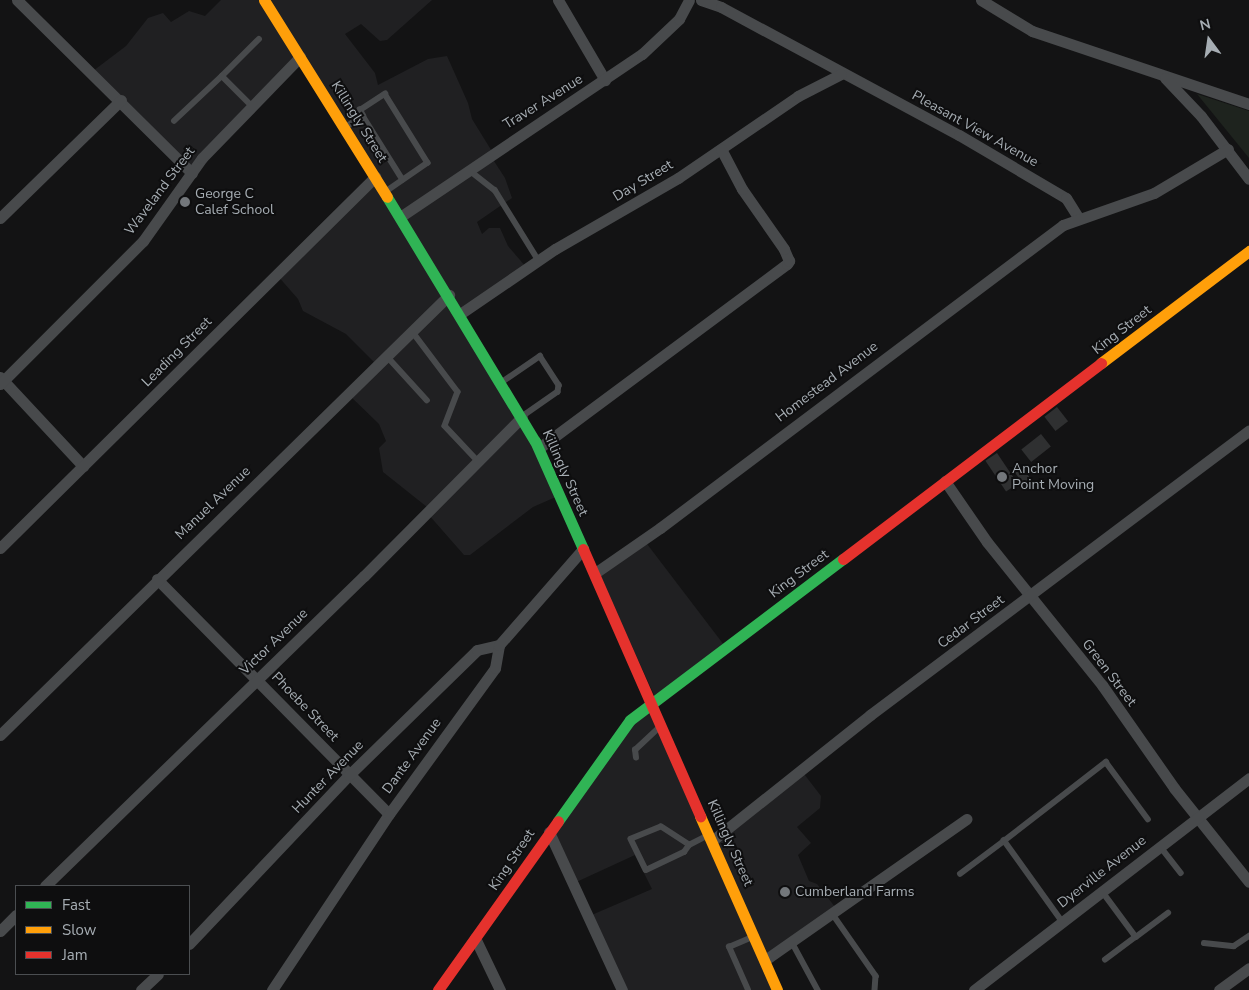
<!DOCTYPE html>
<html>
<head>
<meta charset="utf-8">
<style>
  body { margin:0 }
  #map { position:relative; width:1249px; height:990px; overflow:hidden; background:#131314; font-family:"Nunito Sans",sans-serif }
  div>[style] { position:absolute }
  .built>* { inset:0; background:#202022 }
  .green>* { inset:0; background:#1e231e }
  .building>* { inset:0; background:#2f3031; transform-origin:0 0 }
  .lane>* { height:5.5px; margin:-2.75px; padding:0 2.75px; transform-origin:2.75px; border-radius:2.75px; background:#484a4c }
  .street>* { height:11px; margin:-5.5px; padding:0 5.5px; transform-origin:5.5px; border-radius:5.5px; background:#484a4c }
  .fast>* { height:11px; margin:-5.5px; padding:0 5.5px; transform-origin:5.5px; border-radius:5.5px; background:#30b455 }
  .slow>* { height:11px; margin:-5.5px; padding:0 5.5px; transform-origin:5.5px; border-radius:5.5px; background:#ff9f0a }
  .jam>* { height:11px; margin:-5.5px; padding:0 5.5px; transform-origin:5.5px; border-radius:5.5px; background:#e5322d }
  .dots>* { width:14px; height:14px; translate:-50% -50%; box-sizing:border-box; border:2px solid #0e0e0f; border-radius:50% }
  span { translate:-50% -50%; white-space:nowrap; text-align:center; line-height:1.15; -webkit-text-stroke:4px #0e0e0f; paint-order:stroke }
  .street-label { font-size:14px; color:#a6adb3 }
  .poi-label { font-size:14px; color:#a6adb3 }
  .left { translate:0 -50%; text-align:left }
  .legend { position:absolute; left:15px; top:885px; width:175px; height:90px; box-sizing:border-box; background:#0e0e0f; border:1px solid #4b4e51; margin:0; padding:6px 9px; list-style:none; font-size:15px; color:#a6adb3 }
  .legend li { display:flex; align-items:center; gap:10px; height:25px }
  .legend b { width:25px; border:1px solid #4b4e51 }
  .north { position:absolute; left:1184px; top:15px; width:50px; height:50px; -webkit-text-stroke:4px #0e0e0f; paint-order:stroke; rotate:346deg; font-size:14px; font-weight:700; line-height:20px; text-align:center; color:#a6adb3 }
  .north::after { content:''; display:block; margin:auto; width:18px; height:22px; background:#a6adb3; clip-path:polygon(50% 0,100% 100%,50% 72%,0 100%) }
</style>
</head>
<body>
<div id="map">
  <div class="built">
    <div style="clip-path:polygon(221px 0,432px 0,387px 40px,380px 41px,361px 24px,345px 34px,375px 73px,378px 85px,428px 59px,447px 56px,468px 103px,472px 119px,493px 153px,492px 158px,505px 178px,512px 198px,477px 222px,482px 234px,489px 228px,500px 228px,508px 246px,526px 267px,463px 310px,558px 496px,533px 507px,470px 555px,464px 555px,428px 514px,427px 507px,383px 472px,379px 448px,386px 441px,379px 424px,348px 394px,374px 362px,346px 334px,303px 311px,298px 299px,277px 275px,373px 179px,300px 58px,191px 170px,93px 71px,126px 46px,148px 18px,163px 13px,171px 22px,189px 11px,205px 16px)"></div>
    <div style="clip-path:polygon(644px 540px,724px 645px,655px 697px,597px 570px)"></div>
    <div style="clip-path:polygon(650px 702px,712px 836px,801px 770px,821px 796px,820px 808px,797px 827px,811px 843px,798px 855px,809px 881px,817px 884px,839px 912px,769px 965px,778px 990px,623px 990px,587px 917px,652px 889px,635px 855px,572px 884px,552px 826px)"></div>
  </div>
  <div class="green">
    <div style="clip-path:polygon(1197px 94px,1249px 111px,1249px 158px)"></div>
  </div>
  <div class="building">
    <div style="left:1057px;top:407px;width:18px;height:16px;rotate:52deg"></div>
    <div style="left:1041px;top:434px;width:16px;height:25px;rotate:52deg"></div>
    <div style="left:997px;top:453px;width:37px;height:14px;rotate:56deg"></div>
    <div style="left:1022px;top:467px;width:14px;height:9px;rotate:54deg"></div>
  </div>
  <div class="lane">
    <div style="left:222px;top:76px;width:52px;rotate:-45deg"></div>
    <div style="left:363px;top:116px;width:75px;rotate:58deg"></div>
    <div style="left:174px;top:121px;width:66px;rotate:-43.2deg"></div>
    <div style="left:222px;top:76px;width:44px;rotate:45deg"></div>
    <div style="left:347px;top:126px;width:19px;rotate:-32deg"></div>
    <div style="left:363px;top:116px;width:7px;rotate:-117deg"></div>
    <div style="left:360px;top:110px;width:30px;rotate:-33deg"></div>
    <div style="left:385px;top:94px;width:81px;rotate:58.1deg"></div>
    <div style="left:428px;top:163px;width:51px;rotate:145.4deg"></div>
    <div style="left:469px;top:170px;width:33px;rotate:38deg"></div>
    <div style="left:495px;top:190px;width:84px;rotate:58.2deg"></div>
    <div style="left:412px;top:331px;width:76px;rotate:53deg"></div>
    <div style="left:458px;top:392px;width:36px;rotate:111deg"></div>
    <div style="left:445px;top:426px;width:48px;rotate:46.7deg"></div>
    <div style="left:386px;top:355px;width:61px;rotate:47.7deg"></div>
    <div style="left:502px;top:382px;width:46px;rotate:-34.4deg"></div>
    <div style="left:540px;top:356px;width:35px;rotate:57deg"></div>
    <div style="left:559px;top:385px;width:7px;rotate:98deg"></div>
    <div style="left:558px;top:392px;width:44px;rotate:145.2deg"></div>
    <div style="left:636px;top:758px;width:8px;rotate:-97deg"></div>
    <div style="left:635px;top:750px;width:34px;rotate:-43deg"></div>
    <div style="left:689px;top:845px;width:33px;rotate:-147deg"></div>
    <div style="left:661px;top:827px;width:32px;rotate:158deg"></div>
    <div style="left:631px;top:839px;width:34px;rotate:64deg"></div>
    <div style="left:646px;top:870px;width:42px;rotate:-25.3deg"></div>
    <div style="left:684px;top:852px;width:9px;rotate:-54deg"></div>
    <div style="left:689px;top:845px;width:20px;rotate:-27deg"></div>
    <div style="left:1160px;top:846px;width:34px;rotate:52deg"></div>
    <div style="left:960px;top:874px;width:55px;rotate:-36.9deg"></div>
    <div style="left:1102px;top:891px;width:57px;rotate:53.5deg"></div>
    <div style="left:1136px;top:937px;width:38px;rotate:143deg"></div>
    <div style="left:832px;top:913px;width:77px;rotate:55.1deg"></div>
    <div style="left:876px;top:976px;width:14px;rotate:94deg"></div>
    <div style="left:1062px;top:922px;width:100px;rotate:-125.6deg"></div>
    <div style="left:1004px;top:841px;width:129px;rotate:-37.8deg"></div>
    <div style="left:1106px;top:762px;width:71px;rotate:53.6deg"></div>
    <div style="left:1136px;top:937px;width:40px;rotate:-37deg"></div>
    <div style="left:792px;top:942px;width:55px;rotate:61.6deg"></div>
    <div style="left:1204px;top:943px;width:30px;rotate:6deg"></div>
    <div style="left:1234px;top:946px;width:18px;rotate:-34deg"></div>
    <div style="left:748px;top:990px;width:47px;rotate:-113.8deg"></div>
    <div style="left:729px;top:947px;width:25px;rotate:-23deg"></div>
  </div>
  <div class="street">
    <div style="left:17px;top:0;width:246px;rotate:44.7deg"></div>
    <div style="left:558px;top:0;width:93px;rotate:59.6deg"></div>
    <div style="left:701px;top:0;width:21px;rotate:19deg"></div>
    <div style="left:721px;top:7px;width:270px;rotate:28.3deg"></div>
    <div style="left:959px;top:135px;width:124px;rotate:30.5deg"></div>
    <div style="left:1066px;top:198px;width:22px;rotate:58deg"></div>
    <div style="left:981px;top:0;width:60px;rotate:31.3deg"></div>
    <div style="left:1032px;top:31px;width:229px;rotate:18.6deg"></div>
    <div style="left:1165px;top:78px;width:52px;rotate:46.5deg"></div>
    <div style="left:1201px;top:116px;width:79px;rotate:52.7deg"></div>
    <div style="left:400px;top:217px;width:292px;rotate:-34deg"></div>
    <div style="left:642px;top:54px;width:51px;rotate:-43.4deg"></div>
    <div style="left:679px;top:19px;width:21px;rotate:-62deg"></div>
    <div style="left:0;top:218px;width:169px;rotate:-44.3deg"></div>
    <div style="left:460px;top:314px;width:115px;rotate:-34.4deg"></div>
    <div style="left:555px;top:249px;width:142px;rotate:-30deg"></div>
    <div style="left:678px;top:178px;width:145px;rotate:-34.3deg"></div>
    <div style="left:798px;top:96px;width:48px;rotate:-27.1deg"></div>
    <div style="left:0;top:377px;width:122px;rotate:47deg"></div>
    <div style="left:0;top:384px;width:202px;rotate:-45deg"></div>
    <div style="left:143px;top:241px;width:102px;rotate:-54.6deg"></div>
    <div style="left:202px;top:158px;width:141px;rotate:-45.9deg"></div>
    <div style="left:539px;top:448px;width:309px;rotate:-36.6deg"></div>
    <div style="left:787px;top:264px;width:4px;rotate:-56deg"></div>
    <div style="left:789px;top:261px;width:13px;rotate:-113deg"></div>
    <div style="left:784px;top:249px;width:73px;rotate:-125deg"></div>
    <div style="left:742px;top:189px;width:45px;rotate:-117.7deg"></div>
    <div style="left:945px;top:481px;width:74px;rotate:55.5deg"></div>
    <div style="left:987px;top:542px;width:184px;rotate:51.2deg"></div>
    <div style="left:1102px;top:685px;width:126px;rotate:55deg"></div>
    <div style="left:1174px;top:788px;width:120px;rotate:51.4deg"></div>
    <div style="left:0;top:548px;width:528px;rotate:-44.69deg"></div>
    <div style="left:595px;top:573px;width:79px;rotate:-34.7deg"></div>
    <div style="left:660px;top:528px;width:504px;rotate:-36.94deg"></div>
    <div style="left:1063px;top:225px;width:96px;rotate:-19.4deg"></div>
    <div style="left:1154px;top:193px;width:86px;rotate:-30.7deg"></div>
    <div style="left:157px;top:579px;width:330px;rotate:45.4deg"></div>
    <div style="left:0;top:735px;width:629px;rotate:-44.42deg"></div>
    <div style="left:549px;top:832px;width:174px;rotate:65.2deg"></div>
    <div style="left:713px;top:840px;width:201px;rotate:-38.5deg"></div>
    <div style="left:870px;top:715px;width:474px;rotate:-36.9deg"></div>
    <div style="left:45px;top:886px;width:445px;rotate:-44.2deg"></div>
    <div style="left:364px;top:576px;width:224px;rotate:-45.2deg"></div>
    <div style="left:0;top:931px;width:23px;rotate:-45deg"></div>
    <div style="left:475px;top:938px;width:58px;rotate:64.3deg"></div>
    <div style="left:189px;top:944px;width:233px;rotate:-46.6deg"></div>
    <div style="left:349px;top:775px;width:179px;rotate:-44.3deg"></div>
    <div style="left:477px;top:650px;width:23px;rotate:-13deg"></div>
    <div style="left:765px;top:960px;width:246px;rotate:-35deg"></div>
    <div style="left:141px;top:990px;width:23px;rotate:-43deg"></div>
    <div style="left:272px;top:990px;width:211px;rotate:-56.4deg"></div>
    <div style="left:389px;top:814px;width:180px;rotate:-54deg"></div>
    <div style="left:495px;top:668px;width:23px;rotate:-80deg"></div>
    <div style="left:499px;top:645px;width:128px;rotate:-48.8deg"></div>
    <div style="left:974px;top:990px;width:347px;rotate:-37.6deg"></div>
    <div style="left:1219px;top:990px;width:37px;rotate:-36deg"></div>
  </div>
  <div class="fast">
    <div style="left:387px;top:197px;width:285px;rotate:58.8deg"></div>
    <div style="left:535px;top:441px;width:118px;rotate:66deg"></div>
    <div style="left:558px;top:821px;width:124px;rotate:-54.5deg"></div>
    <div style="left:630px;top:720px;width:267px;rotate:-37.1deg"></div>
  </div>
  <div class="slow">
    <div style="left:264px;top:0;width:232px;rotate:58deg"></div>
    <div style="left:1101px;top:363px;width:186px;rotate:-37.1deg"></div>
    <div style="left:700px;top:816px;width:190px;rotate:66.1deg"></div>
  </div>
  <div class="jam">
    <div style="left:583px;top:549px;width:292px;rotate:66.3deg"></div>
    <div style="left:843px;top:559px;width:324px;rotate:-37.2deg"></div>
    <div style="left:438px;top:990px;width:207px;rotate:-54.6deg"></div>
  </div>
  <div class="dots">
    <div style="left:185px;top:202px;background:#73777b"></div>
    <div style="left:1002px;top:477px;background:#73777b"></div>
    <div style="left:785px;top:892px;background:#73777b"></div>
  </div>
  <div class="street-label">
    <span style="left:543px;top:102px;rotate:-32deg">Traver Avenue</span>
    <span style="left:359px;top:122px;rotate:58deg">Killingly Street</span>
    <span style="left:975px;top:129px;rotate:29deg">Pleasant View Avenue</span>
    <span style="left:643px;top:181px;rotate:-31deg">Day Street</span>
    <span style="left:160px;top:191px;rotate:-53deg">Waveland Street</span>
    <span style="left:1122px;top:330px;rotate:-38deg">King Street</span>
    <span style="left:177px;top:352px;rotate:-45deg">Leading Street</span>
    <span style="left:827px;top:382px;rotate:-37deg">Homestead Avenue</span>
    <span style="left:565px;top:473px;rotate:66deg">Killingly Street</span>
    <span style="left:213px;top:503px;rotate:-44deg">Manuel Avenue</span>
    <span style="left:799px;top:574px;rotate:-37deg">King Street</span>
    <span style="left:971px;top:622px;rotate:-37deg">Cedar Street</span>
    <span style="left:274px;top:642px;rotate:-44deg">Victor Avenue</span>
    <span style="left:1109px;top:673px;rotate:53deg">Green Street</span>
    <span style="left:305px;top:707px;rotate:46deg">Phoebe Street</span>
    <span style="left:412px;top:756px;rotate:-54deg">Dante Avenue</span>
    <span style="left:328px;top:777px;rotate:-46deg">Hunter Avenue</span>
    <span style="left:730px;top:843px;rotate:66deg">Killingly Street</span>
    <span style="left:512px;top:860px;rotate:-56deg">King Street</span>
    <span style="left:1102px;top:872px;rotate:-38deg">Dyerville Avenue</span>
  </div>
  <div class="poi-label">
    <span class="left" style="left:195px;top:202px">George C<br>Calef School</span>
    <span class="left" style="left:1012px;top:477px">Anchor<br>Point Moving</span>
    <span class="left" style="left:795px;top:892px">Cumberland Farms</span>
  </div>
  <ul class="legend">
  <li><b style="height:6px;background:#30b455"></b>Fast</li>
  <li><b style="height:6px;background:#ff9f0a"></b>Slow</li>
  <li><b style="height:6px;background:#e5322d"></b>Jam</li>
  </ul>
  <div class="north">N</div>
</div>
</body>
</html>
